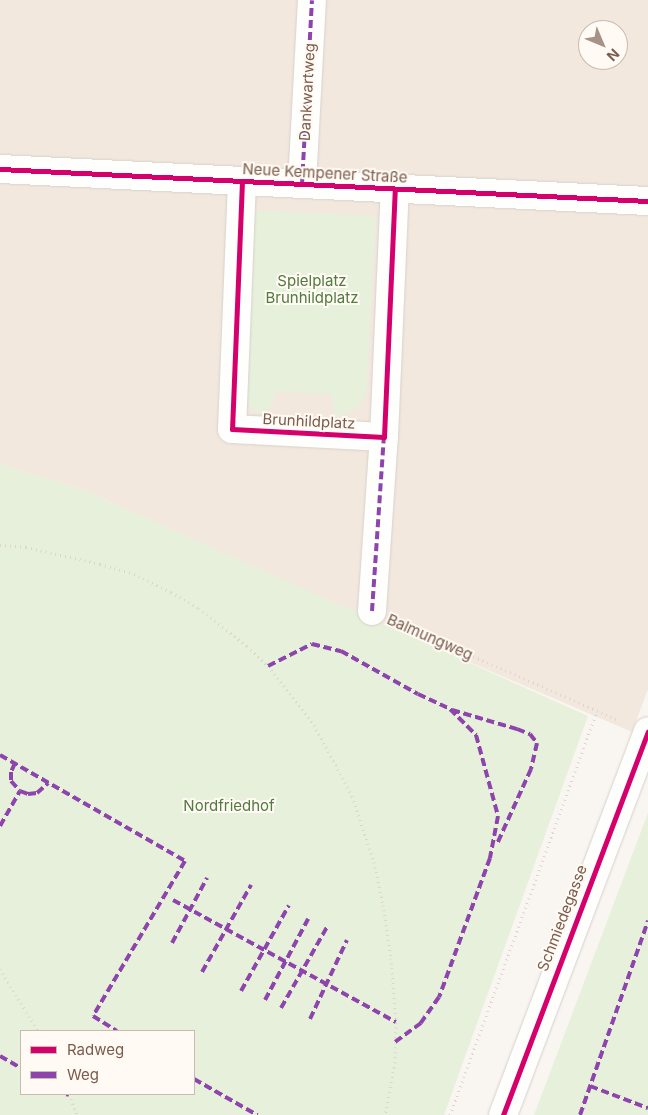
<!DOCTYPE html>
<html>
<head>
<meta charset="utf-8">
<style>
  body { margin:0 }
  #map { position:relative; width:648px; height:1115px; overflow:hidden; background:#f9f5f0; font-family:Inter,sans-serif }
  div>[style] { position:absolute }
  .residential>* { inset:0; background:#f2e8de }
  .green>* { inset:0; background:#e7f0db }
  .path>* { height:3px; margin-top:-1.5px; transform-origin:0; background:repeating-linear-gradient(90deg,#dcd5d0 0 1px,transparent 0 5px) }
  .roads { filter:drop-shadow(0 0 1px #d7d1cb) drop-shadow(0 0 1px #d7d1cb) }
  .minor>* { height:28px; margin:-14px; padding:0 14px; transform-origin:14px; border-radius:14px; background:#fefefd }
  .tertiary>* { height:28px; margin:-14px; padding:0 14px; transform-origin:14px; border-radius:14px; background:#fefefd }
  .quiet>* { height:4px; margin-top:-2px; transform-origin:0; background:repeating-linear-gradient(90deg,#8e44ad 0 8px,transparent 0 12px) }
  .cycleway>* { height:5px; margin:-2.5px; padding:0 2.5px; transform-origin:2.5px; border-radius:2.5px; background:#d6006c }
  span { translate:-50% -50%; white-space:nowrap; text-align:center; line-height:1.15; -webkit-text-stroke:4px #fffaf3; paint-order:stroke }
  .street-label { font-size:15px; color:#7a5c4d }
  .park-label { font-size:15px; color:#537a41 }
  .legend { position:absolute; left:20px; top:1030px; width:175px; height:65px; box-sizing:border-box; background:#fffaf3; border:1px solid #cabbb1; margin:0; padding:6px 9px; list-style:none; font-size:15px; color:#7a5c4d }
  .legend li { display:flex; align-items:center; gap:10px; height:25px }
  .legend b { width:25px; border:1px solid #cabbb1 }
  .north { position:absolute; left:578px; top:20px; width:50px; height:50px; box-sizing:border-box; background:#fffaf3; border:1px solid #cabbb1; border-radius:50%; rotate:135deg; font-size:14px; font-weight:700; line-height:20px; text-align:center; color:#7a5c4d }
  .north::after { content:''; display:block; margin:auto; width:18px; height:22px; background:#a69286; clip-path:polygon(50% 0,100% 100%,50% 72%,0 100%) }
</style>
</head>
<body>
<div id="map">
  <div class="residential">
    <div style="clip-path:polygon(evenodd,0 0,648px 0,648px 689px,632px 732px,367px 618px,84px 490px,0 464px,0 0,588px 30px,618px 30px,618px 60px,588px 60px,588px 30px)"></div>
  </div>
  <div class="green">
    <div style="clip-path:polygon(255px 210px,376px 216px,366px 394px,358px 407px,350px 412px,335px 416px,331px 394px,277px 391px,265px 416px,255px 412px,246px 401px)"></div>
    <div style="clip-path:polygon(evenodd,0 464px,84px 490px,588px 716px,444px 1115px,0 1115px,0 464px,21px 1031px,194px 1031px,194px 1094px,21px 1094px,21px 1031px)"></div>
    <div style="clip-path:polygon(648px 813px,648px 1115px,534px 1115px)"></div>
  </div>
  <div class="path">
    <div style="left:0;top:545px;width:26px;rotate:4deg"></div>
    <div style="left:26px;top:547px;width:76px;rotate:12.9deg"></div>
    <div style="left:100px;top:564px;width:35px;rotate:16deg"></div>
    <div style="left:134px;top:574px;width:41px;rotate:25.9deg"></div>
    <div style="left:171px;top:592px;width:32px;rotate:30deg"></div>
    <div style="left:199px;top:608px;width:61px;rotate:38.4deg"></div>
    <div style="left:247px;top:646px;width:29px;rotate:44deg"></div>
    <div style="left:268px;top:666px;width:75px;rotate:52.1deg"></div>
    <div style="left:314px;top:725px;width:81px;rotate:61.8deg"></div>
    <div style="left:352px;top:796px;width:70px;rotate:71.6deg"></div>
    <div style="left:374px;top:862px;width:44px;rotate:78.2deg"></div>
    <div style="left:383px;top:905px;width:54px;rotate:81.4deg"></div>
    <div style="left:391px;top:958px;width:64px;rotate:85.5deg"></div>
    <div style="left:396px;top:1022px;width:40px;rotate:91.4deg"></div>
    <div style="left:395px;top:1062px;width:54px;rotate:100.7deg"></div>
    <div style="left:400px;top:624px;width:239px;rotate:23.7deg"></div>
    <div style="left:0;top:969px;width:73px;rotate:58.5deg"></div>
    <div style="left:69px;top:1094px;width:22px;rotate:69deg"></div>
    <div style="left:450px;top:1115px;width:430px;rotate:-70deg"></div>
  </div>
  <div class="roads">
    <div class="minor">
      <div style="left:0;top:169px;width:649px;rotate:2.83deg"></div>
      <div style="left:242px;top:181px;width:248px;rotate:92.3deg"></div>
      <div style="left:232px;top:429px;width:152px;rotate:3deg"></div>
      <div style="left:384px;top:437px;width:248px;rotate:-87.5deg"></div>
      <div style="left:302px;top:184px;width:184px;rotate:-86.9deg"></div>
      <div style="left:372px;top:611px;width:174px;rotate:-86.1deg"></div>
    </div>
    <div class="tertiary">
      <div style="left:503px;top:1115px;width:410px;rotate:-69.3deg"></div>
    </div>
  </div>
  <div class="quiet">
    <div style="left:302px;top:184px;width:184px;rotate:-86.9deg"></div>
    <div style="left:372px;top:611px;width:174px;rotate:-86.1deg"></div>
    <div style="left:268px;top:666px;width:49px;rotate:-26.6deg"></div>
    <div style="left:312px;top:644px;width:30px;rotate:14deg"></div>
    <div style="left:341px;top:651px;width:88px;rotate:29.2deg"></div>
    <div style="left:418px;top:694px;width:35px;rotate:25deg"></div>
    <div style="left:450px;top:709px;width:37px;rotate:45deg"></div>
    <div style="left:476px;top:735px;width:84px;rotate:74.8deg"></div>
    <div style="left:498px;top:816px;width:43px;rotate:100.8deg"></div>
    <div style="left:490px;top:858px;width:148px;rotate:110.1deg"></div>
    <div style="left:439px;top:997px;width:32px;rotate:125deg"></div>
    <div style="left:421px;top:1023px;width:32px;rotate:144deg"></div>
    <div style="left:452px;top:710px;width:68px;rotate:16.3deg"></div>
    <div style="left:517px;top:729px;width:14px;rotate:21deg"></div>
    <div style="left:530px;top:734px;width:11px;rotate:52deg"></div>
    <div style="left:537px;top:743px;width:27px;rotate:103deg"></div>
    <div style="left:531px;top:769px;width:82px;rotate:114.4deg"></div>
    <div style="left:0;top:755px;width:213px;rotate:29.8deg"></div>
    <div style="left:185px;top:861px;width:180px;rotate:120.7deg"></div>
    <div style="left:93px;top:1016px;width:28px;rotate:32deg"></div>
    <div style="left:15px;top:763px;width:10px;rotate:114deg"></div>
    <div style="left:11px;top:772px;width:9px;rotate:90deg"></div>
    <div style="left:11px;top:781px;width:13px;rotate:48deg"></div>
    <div style="left:20px;top:791px;width:9px;rotate:21deg"></div>
    <div style="left:28px;top:794px;width:9px;rotate:-6deg"></div>
    <div style="left:37px;top:793px;width:15px;rotate:-42deg"></div>
    <div style="left:0;top:826px;width:40px;rotate:-60.3deg"></div>
    <div style="left:173px;top:900px;width:254px;rotate:28.7deg"></div>
    <div style="left:172px;top:943px;width:74px;rotate:-61.7deg"></div>
    <div style="left:202px;top:972px;width:100px;rotate:-60.6deg"></div>
    <div style="left:241px;top:991px;width:98px;rotate:-60.8deg"></div>
    <div style="left:265px;top:1000px;width:92px;rotate:-62deg"></div>
    <div style="left:281px;top:1008px;width:93px;rotate:-60.4deg"></div>
    <div style="left:310px;top:1019px;width:87px;rotate:-64.9deg"></div>
    <div style="left:0;top:1056px;width:24px;rotate:30deg"></div>
    <div style="left:194px;top:1079px;width:73px;rotate:29.7deg"></div>
    <div style="left:590px;top:1086px;width:62px;rotate:20.8deg"></div>
    <div style="left:66px;top:1094px;width:3px;rotate:18deg"></div>
    <div style="left:580px;top:1115px;width:206px;rotate:-70.7deg"></div>
  </div>
  <div class="cycleway">
    <div style="left:0;top:169px;width:649px;rotate:2.83deg"></div>
    <div style="left:242px;top:181px;width:248px;rotate:92.3deg"></div>
    <div style="left:232px;top:429px;width:152px;rotate:3deg"></div>
    <div style="left:384px;top:437px;width:248px;rotate:-87.5deg"></div>
    <div style="left:503px;top:1115px;width:410px;rotate:-69.3deg"></div>
  </div>
  <div class="street-label">
    <span style="left:307px;top:92px;rotate:-87deg">Dankwartweg</span>
    <span style="left:325px;top:173px;rotate:3deg">Neue Kempener Straße</span>
    <span style="left:309px;top:421px;rotate:3deg">Brunhildplatz</span>
    <span style="left:430px;top:637px;rotate:24deg">Balmungweg</span>
    <span style="left:562px;top:918px;rotate:-69deg">Schmiedegasse</span>
  </div>
  <div class="park-label">
    <span style="left:312px;top:289px">Spielplatz<br>Brunhildplatz</span>
    <span style="left:229px;top:806px">Nordfriedhof</span>
  </div>
  <ul class="legend">
  <li><b style="height:6px;background:#d6006c"></b>Radweg</li>
  <li><b style="height:6px;background:#8e44ad"></b>Weg</li>
  </ul>
  <div class="north">N</div>
</div>
</body>
</html>
